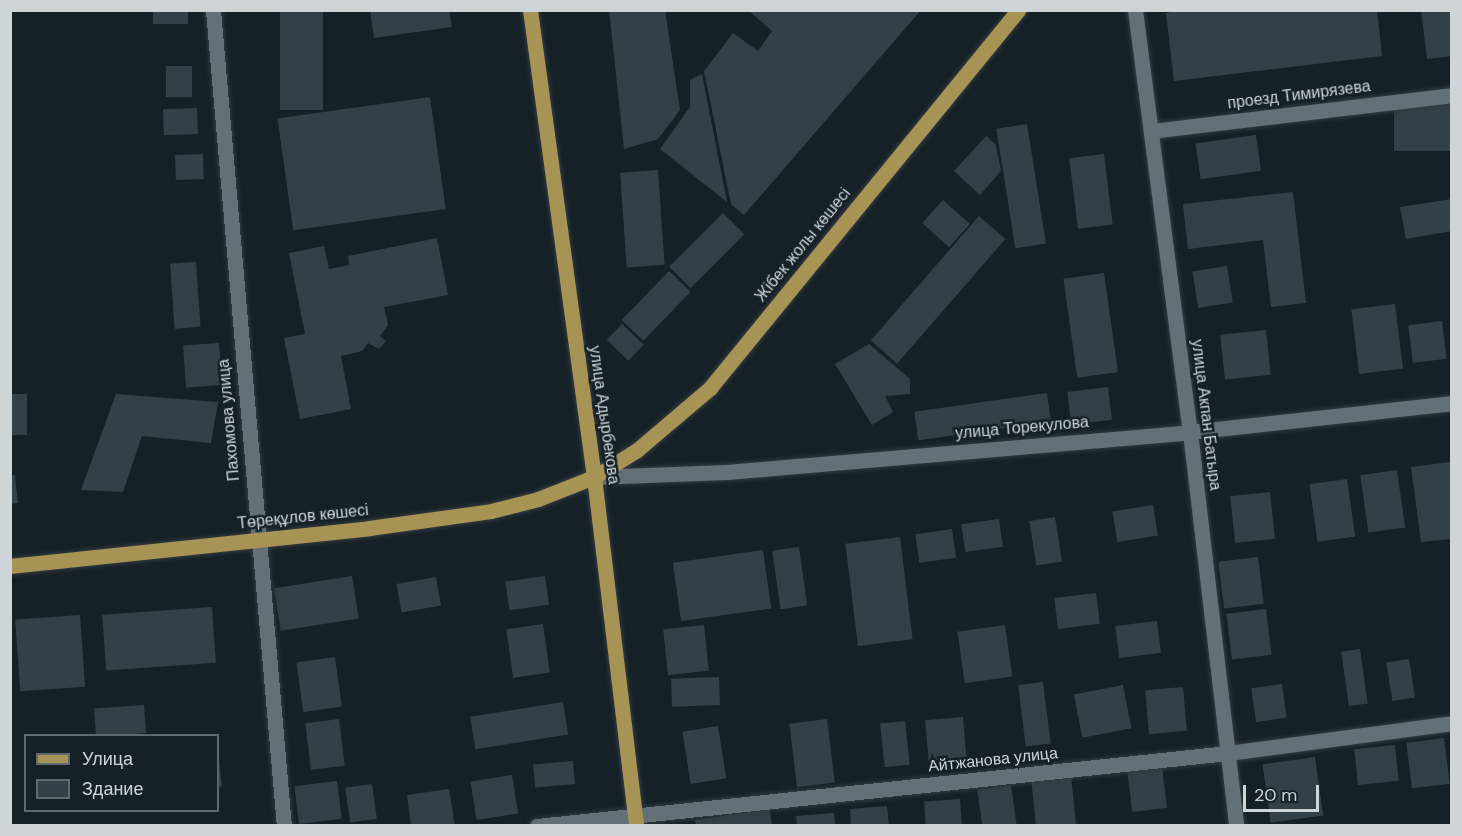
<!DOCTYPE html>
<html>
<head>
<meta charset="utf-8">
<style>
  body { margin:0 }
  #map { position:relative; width:1462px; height:836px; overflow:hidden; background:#152127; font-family:"DM Sans",sans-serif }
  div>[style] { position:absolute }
  .building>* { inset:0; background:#344047; transform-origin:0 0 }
  .roads { filter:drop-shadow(0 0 2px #333b3f) drop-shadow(0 0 2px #333b3f) }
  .minor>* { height:15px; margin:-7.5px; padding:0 7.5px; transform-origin:7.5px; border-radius:7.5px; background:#637078 }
  .major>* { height:15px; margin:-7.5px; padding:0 7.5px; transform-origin:7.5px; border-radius:7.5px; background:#a79354 }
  span { translate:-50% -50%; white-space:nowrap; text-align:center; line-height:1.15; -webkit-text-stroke:5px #152127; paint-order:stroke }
  .street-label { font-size:16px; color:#cdd5d9 }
  .frame { position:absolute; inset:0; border:12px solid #cdd5d9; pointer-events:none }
  .legend { position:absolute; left:24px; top:734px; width:195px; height:78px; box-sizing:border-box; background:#152127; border:2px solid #5f696e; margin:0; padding:8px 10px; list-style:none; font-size:18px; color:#cdd5d9 }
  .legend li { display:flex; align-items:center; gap:12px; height:30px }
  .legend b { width:30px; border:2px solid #5f696e }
  .scale { position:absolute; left:1243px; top:785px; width:76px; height:27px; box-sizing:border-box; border:3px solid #cdd5d9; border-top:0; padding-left:8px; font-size:18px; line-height:21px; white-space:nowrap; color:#cdd5d9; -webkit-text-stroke:4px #152127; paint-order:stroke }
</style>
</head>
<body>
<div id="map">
  <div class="building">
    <div style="left:153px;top:10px;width:35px;height:14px"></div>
    <div style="left:280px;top:10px;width:43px;height:100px"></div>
    <div style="clip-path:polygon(370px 10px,449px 10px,452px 27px,374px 38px)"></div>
    <div style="clip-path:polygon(609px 10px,665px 10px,680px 110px,658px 139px,624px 149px)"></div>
    <div style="clip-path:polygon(748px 10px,921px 10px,744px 215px,731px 204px,704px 71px,733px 33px,758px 51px,772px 31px)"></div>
    <div style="clip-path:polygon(1185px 10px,1377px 10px,1382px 56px,1174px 81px,1166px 13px)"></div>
    <div style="clip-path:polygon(1421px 10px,1452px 10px,1452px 56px,1427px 59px)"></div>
    <div style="left:166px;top:66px;width:26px;height:31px"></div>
    <div style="clip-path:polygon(702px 74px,727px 202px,660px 149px,690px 107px,690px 80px)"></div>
    <div style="left:430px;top:97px;width:113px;height:154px;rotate:82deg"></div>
    <div style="left:1452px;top:104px;width:47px;height:58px;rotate:90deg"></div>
    <div style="left:197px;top:108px;width:26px;height:34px;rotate:88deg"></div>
    <div style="left:1027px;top:124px;width:121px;height:31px;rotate:81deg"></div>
    <div style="left:1256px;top:135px;width:36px;height:61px;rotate:82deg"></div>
    <div style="clip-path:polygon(986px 136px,996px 145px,1001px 171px,980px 195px,954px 171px)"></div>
    <div style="left:203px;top:154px;width:25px;height:28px;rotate:88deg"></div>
    <div style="left:1104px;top:154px;width:71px;height:35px;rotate:83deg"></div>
    <div style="left:658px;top:170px;width:95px;height:38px;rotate:86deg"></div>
    <div style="clip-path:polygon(1293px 192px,1306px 303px,1271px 307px,1263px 240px,1188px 249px,1183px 204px)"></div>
    <div style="clip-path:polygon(1452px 199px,1452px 231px,1406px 239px,1400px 207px)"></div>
    <div style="left:943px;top:200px;width:36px;height:31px;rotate:42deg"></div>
    <div style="left:723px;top:213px;width:30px;height:76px;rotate:45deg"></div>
    <div style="left:979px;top:216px;width:35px;height:165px;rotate:41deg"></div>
    <div style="clip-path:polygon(437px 238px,448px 295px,384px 307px,388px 325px,380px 336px,386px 341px,379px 349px,368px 343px,362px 351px,341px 356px,351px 409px,300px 419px,284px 338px,305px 334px,289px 253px,324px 246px,329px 269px,349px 265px,348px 256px)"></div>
    <div style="left:196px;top:262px;width:65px;height:26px;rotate:86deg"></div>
    <div style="left:1227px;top:266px;width:37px;height:35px;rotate:81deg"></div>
    <div style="left:669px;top:271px;width:30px;height:68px;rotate:44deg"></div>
    <div style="left:1104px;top:273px;width:100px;height:41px;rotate:82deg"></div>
    <div style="left:1395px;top:304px;width:65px;height:44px;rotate:83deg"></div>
    <div style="left:1442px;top:321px;width:38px;height:34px;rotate:83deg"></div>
    <div style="left:622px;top:324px;width:30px;height:22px;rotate:44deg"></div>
    <div style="left:1266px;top:330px;width:45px;height:46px;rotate:84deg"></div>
    <div style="left:219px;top:343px;width:42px;height:36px;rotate:86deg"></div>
    <div style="clip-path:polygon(869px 344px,910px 379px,910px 394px,885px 396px,893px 412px,872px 425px,835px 364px)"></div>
    <div style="left:1108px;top:387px;width:33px;height:41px;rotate:83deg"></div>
    <div style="left:1047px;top:393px;width:29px;height:134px;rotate:82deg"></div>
    <div style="left:10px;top:394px;width:17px;height:41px"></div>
    <div style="clip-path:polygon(116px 394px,218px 402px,211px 443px,142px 436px,123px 492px,81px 490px)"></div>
    <div style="clip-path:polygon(1450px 462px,1452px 539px,1421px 542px,1411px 467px)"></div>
    <div style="left:1397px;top:470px;width:58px;height:37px;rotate:82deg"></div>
    <div style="clip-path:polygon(15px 475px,18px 503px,10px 504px,10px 476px)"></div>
    <div style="left:1347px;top:479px;width:58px;height:38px;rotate:82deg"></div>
    <div style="left:1270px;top:492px;width:47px;height:40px;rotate:84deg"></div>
    <div style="left:1153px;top:505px;width:31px;height:41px;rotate:81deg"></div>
    <div style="left:1055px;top:517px;width:45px;height:26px;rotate:81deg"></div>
    <div style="left:999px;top:519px;width:28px;height:38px;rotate:82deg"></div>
    <div style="left:952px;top:529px;width:29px;height:37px;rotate:82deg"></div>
    <div style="left:900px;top:537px;width:103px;height:55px;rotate:83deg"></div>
    <div style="left:799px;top:547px;width:59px;height:27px;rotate:82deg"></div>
    <div style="left:763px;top:550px;width:59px;height:91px;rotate:82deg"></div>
    <div style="left:1258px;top:557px;width:47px;height:40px;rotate:83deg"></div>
    <div style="left:352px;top:576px;width:43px;height:79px;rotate:81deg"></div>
    <div style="left:545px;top:576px;width:29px;height:40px;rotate:82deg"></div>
    <div style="left:436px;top:577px;width:29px;height:40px;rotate:80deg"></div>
    <div style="left:1096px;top:593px;width:31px;height:42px;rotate:83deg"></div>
    <div style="left:212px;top:607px;width:56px;height:110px;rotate:86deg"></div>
    <div style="left:1266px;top:609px;width:46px;height:40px;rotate:83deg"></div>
    <div style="left:80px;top:615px;width:72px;height:65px;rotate:86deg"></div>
    <div style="left:1157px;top:621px;width:32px;height:42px;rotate:83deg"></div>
    <div style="left:543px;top:624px;width:49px;height:37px;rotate:82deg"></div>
    <div style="left:704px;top:625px;width:46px;height:41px;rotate:84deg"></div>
    <div style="left:1005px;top:625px;width:52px;height:48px;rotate:82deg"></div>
    <div style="left:1360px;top:649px;width:55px;height:19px;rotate:82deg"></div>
    <div style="left:335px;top:657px;width:50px;height:39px;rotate:82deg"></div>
    <div style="left:1409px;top:659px;width:39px;height:23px;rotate:81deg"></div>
    <div style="left:719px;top:677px;width:28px;height:48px;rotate:88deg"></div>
    <div style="left:1043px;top:682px;width:62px;height:25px;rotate:83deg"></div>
    <div style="left:1282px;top:684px;width:34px;height:31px;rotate:82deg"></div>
    <div style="left:1123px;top:685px;width:44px;height:50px;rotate:79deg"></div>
    <div style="left:1183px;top:687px;width:44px;height:38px;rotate:85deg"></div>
    <div style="left:563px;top:702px;width:33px;height:94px;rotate:81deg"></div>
    <div style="left:144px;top:705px;width:28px;height:50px;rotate:86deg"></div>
    <div style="left:963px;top:717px;width:45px;height:38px;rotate:85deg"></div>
    <div style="left:339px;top:719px;width:47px;height:34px;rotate:83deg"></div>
    <div style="left:827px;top:719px;width:64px;height:38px;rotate:83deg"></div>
    <div style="left:905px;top:721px;width:44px;height:25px;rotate:84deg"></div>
    <div style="left:718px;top:726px;width:53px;height:36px;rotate:81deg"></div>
    <div style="left:1444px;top:738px;width:46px;height:38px;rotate:83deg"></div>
    <div style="left:1395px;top:745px;width:36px;height:41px;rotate:84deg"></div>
    <div style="clip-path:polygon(218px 752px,222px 786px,218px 787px)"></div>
    <div style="left:1315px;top:757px;width:59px;height:53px;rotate:82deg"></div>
    <div style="left:573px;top:761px;width:23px;height:40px;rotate:85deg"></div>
    <div style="left:1162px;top:767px;width:41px;height:35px;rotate:83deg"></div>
    <div style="left:512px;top:775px;width:39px;height:42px;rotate:81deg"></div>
    <div style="left:1071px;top:776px;width:50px;height:40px;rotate:84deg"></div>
    <div style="left:337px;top:781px;width:38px;height:43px;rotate:83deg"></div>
    <div style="left:372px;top:784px;width:35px;height:27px;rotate:82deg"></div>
    <div style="left:1011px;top:785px;width:41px;height:34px;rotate:82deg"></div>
    <div style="clip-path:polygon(449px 789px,455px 826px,411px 826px,407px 795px)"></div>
    <div style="left:960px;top:799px;width:27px;height:36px;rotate:86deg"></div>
    <div style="clip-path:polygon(887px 806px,889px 826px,851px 826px,850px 809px)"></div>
    <div style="clip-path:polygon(770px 809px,772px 826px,696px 826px,695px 820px)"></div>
    <div style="clip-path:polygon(834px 813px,835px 826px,797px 826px,796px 816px)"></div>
  </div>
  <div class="roads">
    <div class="minor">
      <div style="left:213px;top:10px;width:819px;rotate:85.03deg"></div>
      <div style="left:1135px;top:10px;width:426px;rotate:82.6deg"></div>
      <div style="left:1190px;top:432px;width:397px;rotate:83.3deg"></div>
      <div style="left:1151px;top:131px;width:303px;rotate:-6.8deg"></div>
      <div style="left:594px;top:477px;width:133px;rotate:-2.2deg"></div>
      <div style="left:727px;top:472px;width:465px;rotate:-4.9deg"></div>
      <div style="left:1190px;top:432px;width:264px;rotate:-6.3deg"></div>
      <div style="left:537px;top:826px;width:695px;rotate:-6.03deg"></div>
      <div style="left:1228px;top:753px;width:226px;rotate:-7.6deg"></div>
    </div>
    <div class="major">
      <div style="left:530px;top:10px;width:471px;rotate:82.2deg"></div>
      <div style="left:594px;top:477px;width:352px;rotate:83.1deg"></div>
      <div style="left:10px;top:566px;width:361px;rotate:-6deg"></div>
      <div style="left:369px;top:528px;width:123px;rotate:-7.9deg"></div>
      <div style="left:491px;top:511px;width:49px;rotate:-14.3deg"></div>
      <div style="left:538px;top:499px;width:60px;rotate:-21.4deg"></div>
      <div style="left:594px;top:477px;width:51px;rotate:-32.1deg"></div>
      <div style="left:637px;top:450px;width:96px;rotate:-40.3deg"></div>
      <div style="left:710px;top:388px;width:488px;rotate:-50.8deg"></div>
    </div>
  </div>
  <div class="street-label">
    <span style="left:1299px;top:95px;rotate:-7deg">проезд Тимирязева</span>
    <span style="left:803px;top:245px;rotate:-51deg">Жібек жолы көшесі</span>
    <span style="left:604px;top:415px;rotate:82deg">улица Адырбекова</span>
    <span style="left:1206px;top:415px;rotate:83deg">улица Акпан Батыра</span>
    <span style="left:229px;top:420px;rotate:-95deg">Пахомова улица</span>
    <span style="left:1022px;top:428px;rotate:-5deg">улица Торекулова</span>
    <span style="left:303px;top:517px;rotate:-6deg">Төреқұлов көшесі</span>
    <span style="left:993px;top:760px;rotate:-6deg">Айтжанова улица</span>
  </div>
  <div class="frame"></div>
  <ul class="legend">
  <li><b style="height:8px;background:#a79354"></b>Улица</li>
  <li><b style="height:16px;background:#344047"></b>Здание</li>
  </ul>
  <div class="scale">20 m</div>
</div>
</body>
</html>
